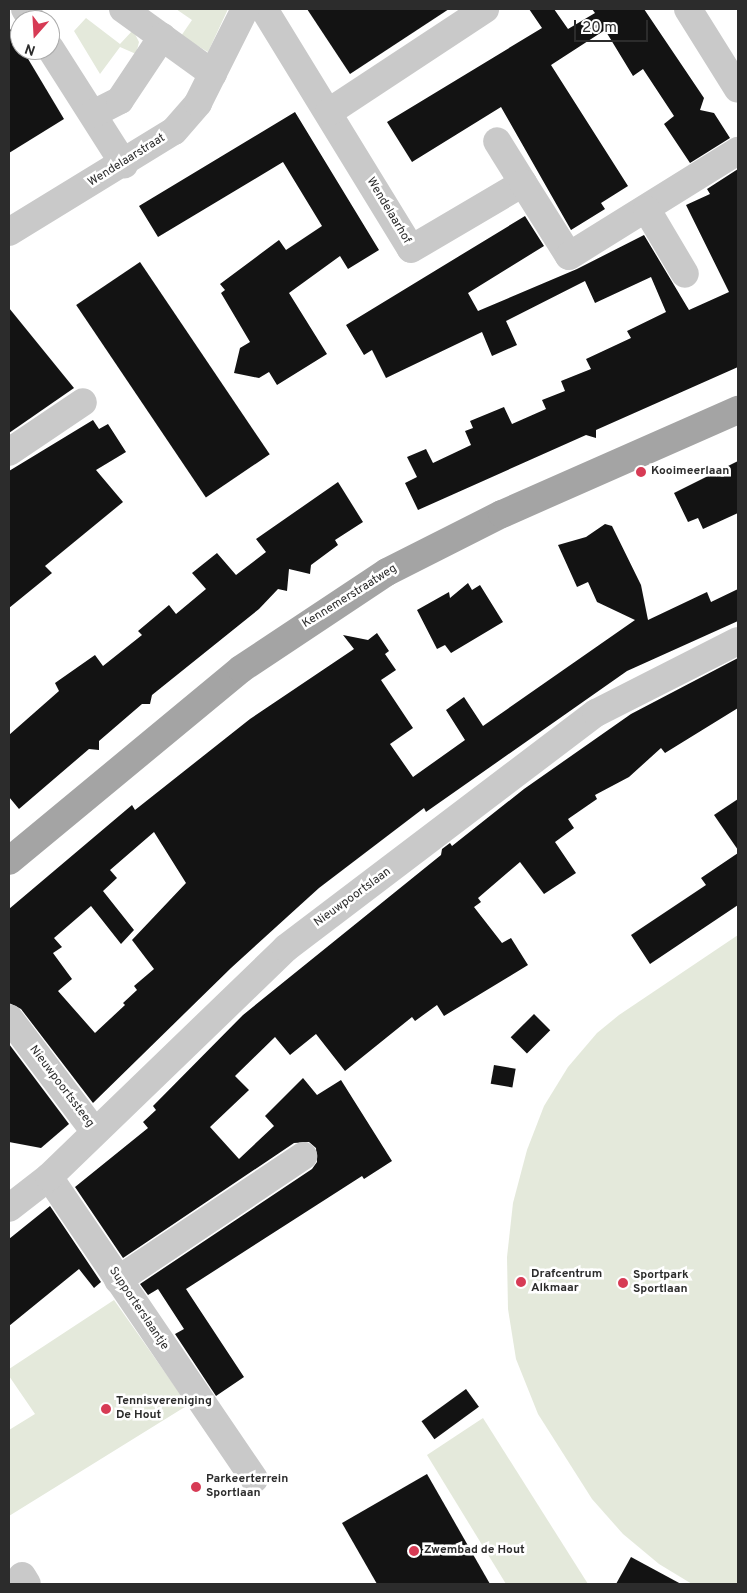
<!DOCTYPE html>
<html>
<head>
<meta charset="utf-8">
<style>
  body { margin:0 }
  #map { position:relative; width:747px; height:1593px; overflow:hidden; background:#fff; font-family:Overpass,sans-serif }
  div>[style] { position:absolute }
  .green>* { inset:0; background:#e4e9db }
  .building>* { inset:0; background:#131313; transform-origin:0 0 }
  .minor>* { height:28px; margin:-14px; padding:0 14px; transform-origin:14px; border-radius:14px; background:#c9c9c9 }
  .major>* { height:28px; margin:-14px; padding:0 14px; transform-origin:14px; border-radius:14px; background:#a4a4a4 }
  .dots>* { width:14px; height:14px; translate:-50% -50%; box-sizing:border-box; border:2px solid #fff; border-radius:50% }
  span { translate:-50% -50%; white-space:nowrap; text-align:center; line-height:1.15; -webkit-text-stroke:5px #fff; paint-order:stroke }
  .street-label { font-size:12px; color:#2c2c2c }
  .poi-label { font-size:12px; color:#2c2c2c; font-weight:700 }
  .left { translate:0 -50%; text-align:left }
  .frame { position:absolute; inset:0; border:10px solid #2c2c2c; pointer-events:none }
  .north { position:absolute; left:10px; top:10px; width:50px; height:50px; box-sizing:border-box; background:#fff; border:1px solid #ababab; border-radius:50%; rotate:199deg; font-size:14px; font-weight:700; line-height:20px; text-align:center; color:#2c2c2c }
  .north::after { content:''; display:block; margin:auto; width:18px; height:22px; background:#d73b55; clip-path:polygon(50% 0,100% 100%,50% 72%,0 100%) }
  .scale { position:absolute; left:574px; top:20px; width:74px; height:22px; box-sizing:border-box; border:2px solid #2c2c2c; border-top:0; padding-left:6px; font-size:15px; line-height:18px; white-space:nowrap; color:#2c2c2c; -webkit-text-stroke:4px #fff; paint-order:stroke }
</style>
</head>
<body>
<div id="map">
  <div class="green">
    <div style="clip-path:polygon(176px 9px,228px 9px,208px 52px,181px 36px,192px 20px)"></div>
    <div style="clip-path:polygon(86px 18px,120px 44px,133px 30px,139px 42px,136px 54px,120px 47px,100px 74px,74px 31px)"></div>
    <div style="clip-path:polygon(738px 935px,738px 1584px,692px 1584px,659px 1564px,623px 1534px,592px 1499px,538px 1414px,516px 1359px,508px 1309px,507px 1257px,513px 1203px,527px 1150px,544px 1106px,568px 1067px,597px 1033px,619px 1015px)"></div>
    <div style="clip-path:polygon(114px 1300px,188px 1405px,9px 1516px,9px 1430px,35px 1414px,9px 1376px,9px 1369px)"></div>
    <div style="clip-path:polygon(483px 1418px,588px 1584px,506px 1584px,427px 1455px)"></div>
  </div>
  <div class="building">
    <div style="clip-path:polygon(307px 9px,449px 9px,350px 74px)"></div>
    <div style="clip-path:polygon(529px 9px,554px 9px,568px 29px,595px 13px,592px 9px,644px 9px,704px 98px,700px 110px,714px 113px,730px 138px,690px 163px,664px 124px,674px 116px,643px 69px,633px 76px,605px 30px,551px 65px,628px 186px,601px 203px,605px 209px,571px 230px,501px 107px,412px 162px,387px 122px,542px 28px)"></div>
    <div style="clip-path:polygon(9px 27px,64px 119px,9px 153px)"></div>
    <div style="clip-path:polygon(295px 112px,379px 250px,348px 269px,340px 256px,289px 293px,327px 354px,277px 385px,269px 372px,259px 378px,234px 373px,240px 348px,250px 342px,221px 293px,225px 290px,220px 284px,279px 240px,286px 250px,322px 226px,283px 162px,158px 237px,139px 206px)"></div>
    <div style="clip-path:polygon(738px 169px,738px 367px,596px 430px,596px 438px,586px 435px,418px 510px,405px 483px,417px 477px,407px 457px,426px 449px,433px 463px,471px 445px,465px 431px,473px 428px,470px 421px,504px 407px,512px 424px,546px 409px,542px 400px,565px 391px,561px 381px,591px 369px,586px 359px,631px 338px,627px 331px,666px 312px,651px 277px,595px 303px,585px 281px,506px 321px,517px 345px,492px 356px,482px 332px,386px 378px,372px 350px,364px 355px,346px 325px,525px 216px,544px 246px,468px 293px,478px 311px,577px 269px,644px 235px,689px 310px,729px 292px,686px 205px,710px 194px,707px 189px)"></div>
    <div style="left:140px;top:262px;width:232px;height:77px;rotate:56deg"></div>
    <div style="clip-path:polygon(9px 308px,74px 388px,9px 433px)"></div>
    <div style="clip-path:polygon(93px 420px,99px 429px,108px 424px,126px 452px,96px 470px,123px 502px,45px 566px,52px 573px,9px 608px,9px 471px)"></div>
    <div style="clip-path:polygon(738px 461px,738px 513px,703px 529px,698px 518px,688px 522px,674px 493px)"></div>
    <div style="clip-path:polygon(338px 482px,363px 522px,335px 540px,338px 545px,311px 565px,310px 574px,289px 569px,287px 591px,278px 589px,259px 609px,152px 695px,150px 704px,142px 704px,99px 741px,99px 750px,89px 749px,19px 809px,9px 797px,9px 735px,59px 691px,55px 683px,95px 655px,103px 666px,142px 635px,138px 631px,169px 605px,176px 614px,206px 589px,192px 573px,217px 553px,236px 575px,266px 552px,256px 539px)"></div>
    <div style="clip-path:polygon(evenodd,605px 524px,612px 526px,641px 585px,648px 620px,707px 592px,711px 602px,738px 589px,738px 621px,627px 671px,426px 812px,424px 808px,319px 888px,231px 968px,93px 1103px,21px 1009px,9px 1003px,9px 909px,132px 805px,135px 810px,250px 719px,354px 649px,343px 635px,368px 640px,377px 633px,389px 651px,385px 654px,396px 670px,381px 680px,413px 728px,390px 744px,413px 777px,465px 740px,446px 710px,464px 697px,483px 726px,635px 620px,597px 602px,588px 582px,577px 587px,558px 545px,586px 537px,605px 524px,154px 832px,186px 883px,132px 940px,154px 969px,134px 986px,137px 990px,123px 1003px,125px 1005px,95px 1033px,58px 991px,72px 979px,53px 953px,62px 947px,54px 938px,91px 906px,121px 944px,134px 930px,103px 891px,117px 878px,110px 870px,154px 832px)"></div>
    <div style="clip-path:polygon(468px 583px,472px 590px,480px 585px,503px 622px,451px 653px,445px 645px,437px 649px,417px 610px,449px 592px,450px 598px)"></div>
    <div style="clip-path:polygon(738px 658px,738px 708px,665px 753px,661px 748px,629px 777px,595px 795px,597px 799px,568px 819px,574px 828px,555px 842px,576px 873px,544px 894px,520px 862px,478px 898px,481px 902px,474px 907px,502px 943px,511px 938px,528px 965px,444px 1016px,437px 1005px,415px 1021px,412px 1017px,345px 1071px,316px 1034px,290px 1055px,275px 1037px,235px 1076px,249px 1090px,210px 1127px,239px 1159px,274px 1126px,265px 1116px,303px 1078px,317px 1095px,341px 1080px,392px 1161px,364px 1179px,362px 1176px,186px 1289px,244px 1377px,216px 1396px,175px 1334px,184px 1329px,158px 1289px,148px 1295px,140px 1284px,312px 1169px,317px 1162px,316px 1148px,309px 1142px,294px 1143px,123px 1258px,75px 1187px,148px 1128px,143px 1122px,156px 1110px,153px 1106px,243px 1015px,441px 855px,442px 849px,450px 843px,452px 846px,524px 789px,631px 714px)"></div>
    <div style="clip-path:polygon(738px 799px,738px 850px,714px 815px)"></div>
    <div style="clip-path:polygon(738px 853px,738px 905px,650px 964px,631px 935px,706px 885px,701px 878px)"></div>
    <div style="left:534px;top:1014px;width:23px;height:33px;rotate:45deg"></div>
    <div style="clip-path:polygon(9px 1044px,69px 1124px,41px 1148px,9px 1142px)"></div>
    <div style="left:494px;top:1065px;width:22px;height:19px;rotate:10deg"></div>
    <div style="clip-path:polygon(50px 1206px,101px 1282px,94px 1288px,79px 1269px,9px 1326px,9px 1239px)"></div>
    <div style="left:466px;top:1389px;width:22px;height:55px;rotate:54deg"></div>
    <div style="clip-path:polygon(427px 1474px,490px 1584px,377px 1584px,342px 1523px)"></div>
    <div style="clip-path:polygon(631px 1557px,681px 1584px,616px 1584px)"></div>
  </div>
  <div class="minor">
    <div style="left:25px;top:9px;width:13px;rotate:58deg"></div>
    <div style="left:123px;top:9px;width:111px;rotate:35.8deg"></div>
    <div style="left:264px;top:9px;width:281px;rotate:58.5deg"></div>
    <div style="left:411px;top:249px;width:130px;rotate:-30.5deg"></div>
    <div style="left:523px;top:183px;width:49px;rotate:-121.8deg"></div>
    <div style="left:688px;top:9px;width:94px;rotate:58deg"></div>
    <div style="left:50px;top:48px;width:138px;rotate:57.5deg"></div>
    <div style="left:329px;top:112px;width:187px;rotate:-33.4deg"></div>
    <div style="left:93px;top:114px;width:30px;rotate:-27deg"></div>
    <div style="left:120px;top:100px;width:76px;rotate:-56.3deg"></div>
    <div style="left:523px;top:183px;width:86px;rotate:57.8deg"></div>
    <div style="left:569px;top:256px;width:199px;rotate:-31.9deg"></div>
    <div style="left:647px;top:210px;width:74px;rotate:59.3deg"></div>
    <div style="left:9px;top:232px;width:193px;rotate:-31.5deg"></div>
    <div style="left:174px;top:131px;width:37px;rotate:-49deg"></div>
    <div style="left:198px;top:103px;width:105px;rotate:-63.4deg"></div>
    <div style="left:9px;top:452px;width:89px;rotate:-34deg"></div>
    <div style="left:9px;top:1018px;width:141px;rotate:53deg"></div>
    <div style="left:49px;top:1177px;width:365px;rotate:55.8deg"></div>
    <div style="left:9px;top:1208px;width:51px;rotate:-37.8deg"></div>
    <div style="left:49px;top:1177px;width:330px;rotate:-44deg"></div>
    <div style="left:286px;top:948px;width:389px;rotate:-37.2deg"></div>
    <div style="left:596px;top:713px;width:159px;rotate:-26.9deg"></div>
    <div style="left:118px;top:1280px;width:223px;rotate:-33.8deg"></div>
    <div style="left:22px;top:1576px;width:9px;rotate:58deg"></div>
  </div>
  <div class="major">
    <div style="left:9px;top:861px;width:301px;rotate:-39.6deg"></div>
    <div style="left:241px;top:669px;width:175px;rotate:-33.6deg"></div>
    <div style="left:387px;top:572px;width:129px;rotate:-26.8deg"></div>
    <div style="left:502px;top:514px;width:258px;rotate:-23.8deg"></div>
  </div>
  <div class="dots">
    <div style="left:641px;top:472px;background:#d73b55"></div>
    <div style="left:521px;top:1282px;background:#d73b55"></div>
    <div style="left:623px;top:1283px;background:#d73b55"></div>
    <div style="left:106px;top:1409px;background:#d73b55"></div>
    <div style="left:196px;top:1487px;background:#d73b55"></div>
    <div style="left:414px;top:1551px;background:#d73b55"></div>
  </div>
  <div class="street-label">
    <span style="left:127px;top:161px;rotate:-32deg">Wendelaarstraat</span>
    <span style="left:388px;top:211px;rotate:59deg">Wendelaarhof</span>
    <span style="left:350px;top:597px;rotate:-32deg">Kennemerstraatweg</span>
    <span style="left:353px;top:898px;rotate:-36deg">Nieuwpoortslaan</span>
    <span style="left:61px;top:1087px;rotate:53deg">Nieuwpoortssteeg</span>
    <span style="left:138px;top:1309px;rotate:56deg">Supporterslaantje</span>
  </div>
  <div class="poi-label">
    <span class="left" style="left:651px;top:472px">Kooimeerlaan</span>
    <span class="left" style="left:531px;top:1282px">Drafcentrum<br>Alkmaar</span>
    <span class="left" style="left:633px;top:1283px">Sportpark<br>Sportlaan</span>
    <span class="left" style="left:116px;top:1409px">Tennisvereniging<br>De Hout</span>
    <span class="left" style="left:206px;top:1487px">Parkeerterrein<br>Sportlaan</span>
    <span class="left" style="left:424px;top:1551px">Zwembad de Hout</span>
  </div>
  <div class="frame"></div>
  <div class="north">N</div>
  <div class="scale">20 m</div>
</div>
</body>
</html>
